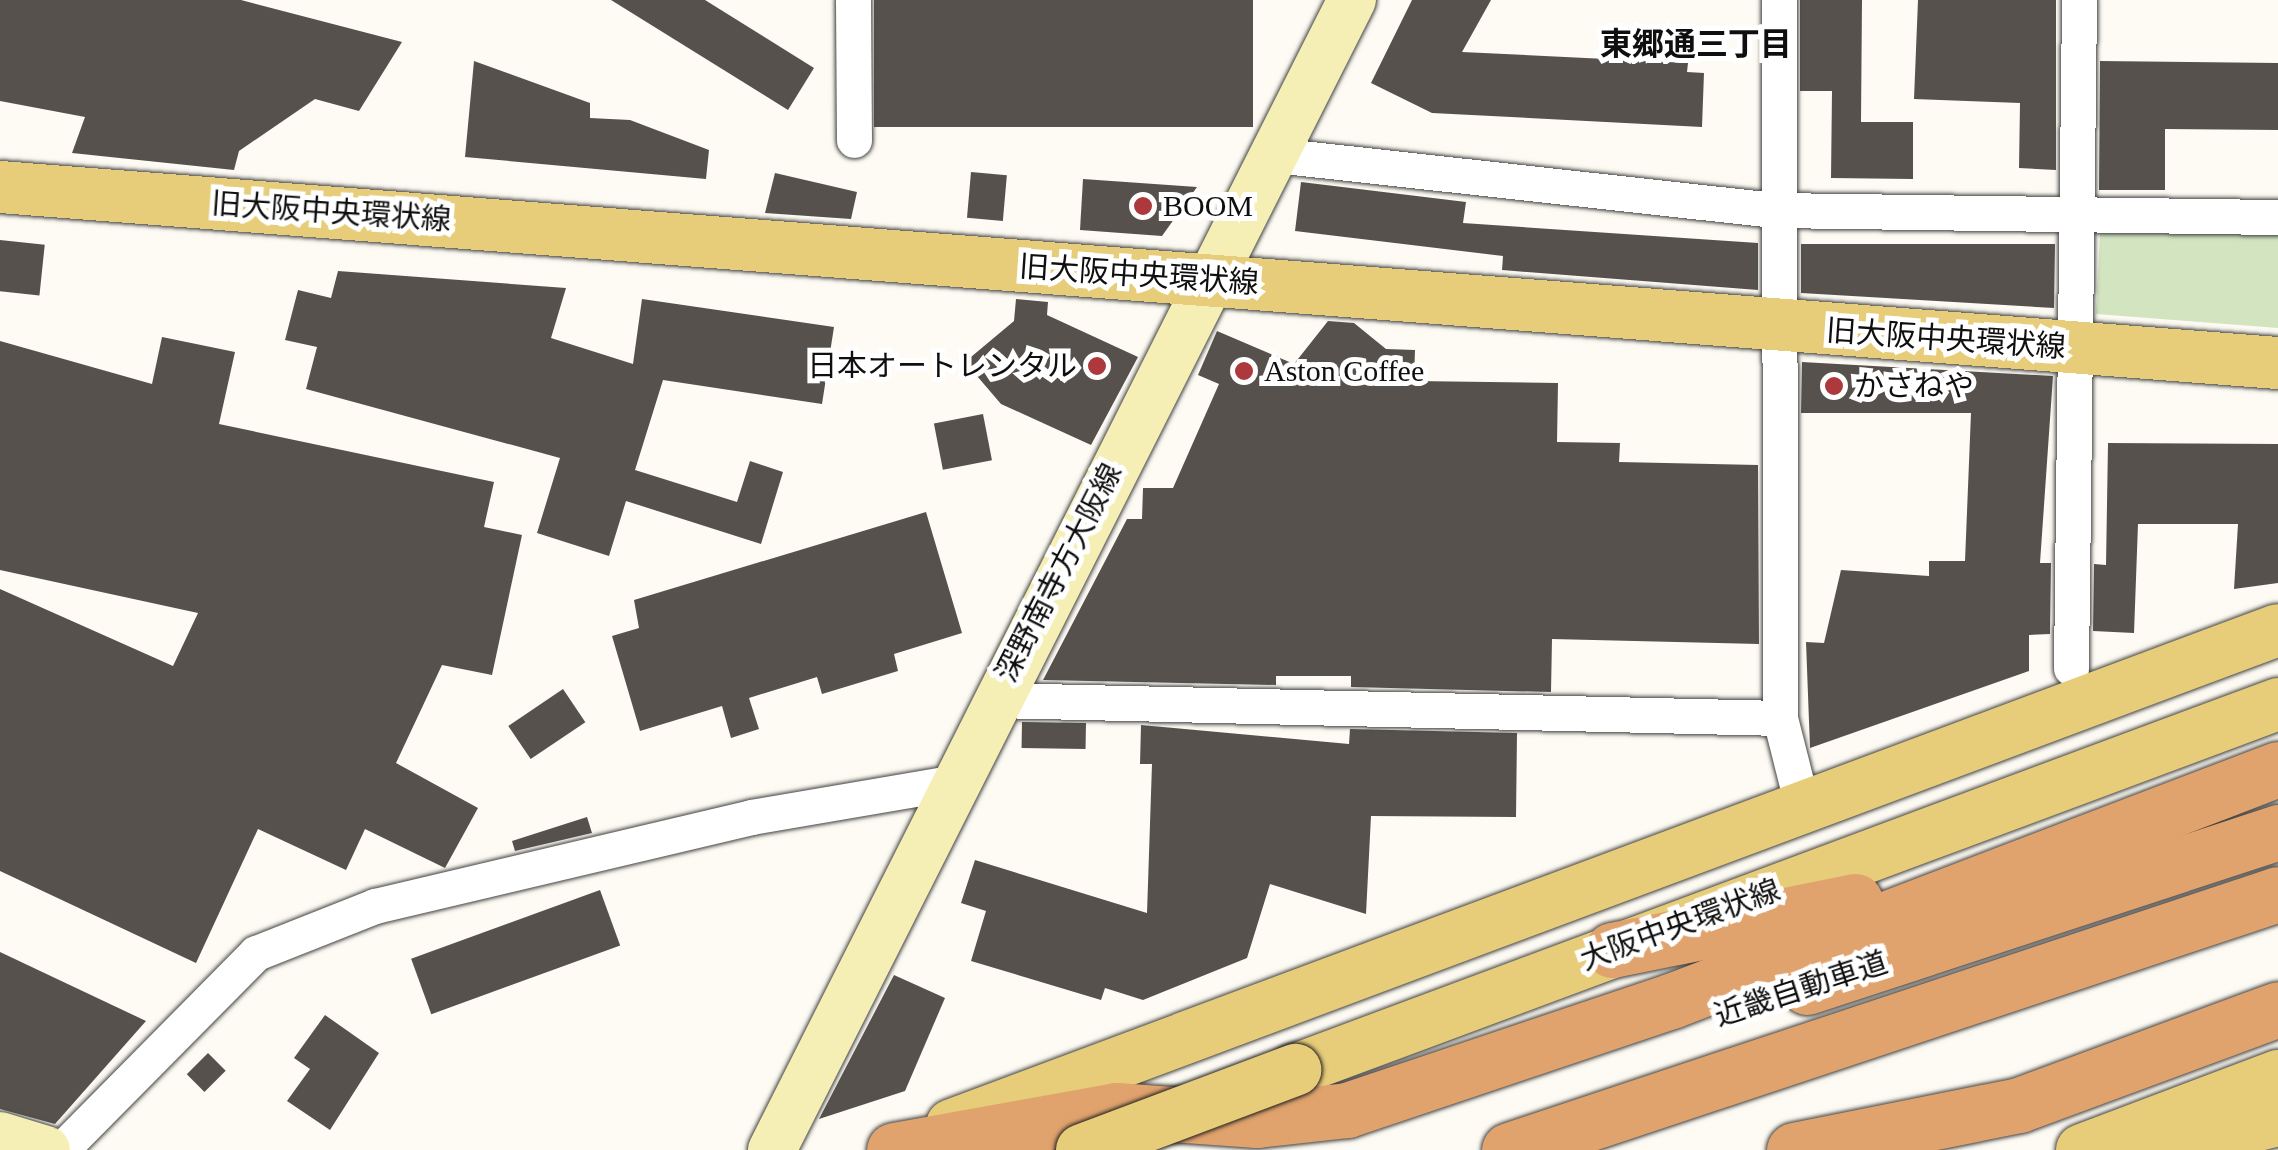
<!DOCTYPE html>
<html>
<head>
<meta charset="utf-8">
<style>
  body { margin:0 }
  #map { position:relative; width:2278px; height:1150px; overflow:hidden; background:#fdfbf3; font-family:"Times New Roman","Noto Sans JP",serif }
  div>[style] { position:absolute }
  .green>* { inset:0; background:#d2e4c0 }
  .building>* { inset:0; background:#56514d; transform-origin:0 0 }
  .roads { filter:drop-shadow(0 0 2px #424242) drop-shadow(0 0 2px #424242) }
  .street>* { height:35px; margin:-17.5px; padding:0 17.5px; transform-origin:17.5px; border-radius:17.5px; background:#fff }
  .secondary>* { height:48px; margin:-24px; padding:0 24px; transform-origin:24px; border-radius:24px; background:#f5efb6 }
  .primary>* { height:52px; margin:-26px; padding:0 26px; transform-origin:26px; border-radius:26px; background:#e7cd79 }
  .highway>* { height:55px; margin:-27.5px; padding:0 27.5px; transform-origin:27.5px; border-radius:27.5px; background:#e1a36d }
  .bridges { filter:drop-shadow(0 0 2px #202020) drop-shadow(0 0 2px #202020) }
  .primary-bridge>* { height:52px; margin:-26px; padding:0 26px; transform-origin:26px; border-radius:26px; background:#e7cd79 }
  .dots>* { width:28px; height:28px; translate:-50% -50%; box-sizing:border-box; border:5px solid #fff; border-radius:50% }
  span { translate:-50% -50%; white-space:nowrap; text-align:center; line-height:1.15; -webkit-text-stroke:10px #fff; paint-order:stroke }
  .poi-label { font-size:30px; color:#0f0f0f }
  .left { translate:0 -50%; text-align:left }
  .right { translate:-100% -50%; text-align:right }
  .street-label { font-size:30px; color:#0f0f0f }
  .neighbourhood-label { font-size:32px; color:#0f0f0f; font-weight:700 }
</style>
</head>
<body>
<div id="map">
  <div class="green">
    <div style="clip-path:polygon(2100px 232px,2278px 234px,2278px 328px,2096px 314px)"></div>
  </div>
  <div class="building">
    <div style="clip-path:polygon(0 0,241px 0,402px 42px,359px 111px,315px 99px,239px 151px,234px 170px,72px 153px,85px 117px,0 101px)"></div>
    <div style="clip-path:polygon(611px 0,705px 0,814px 68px,788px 110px)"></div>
    <div style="left:874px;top:0;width:379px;height:127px"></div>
    <div style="clip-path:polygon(1412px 0,1491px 0,1462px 52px,1688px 63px,1687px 72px,1704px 73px,1702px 127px,1432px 113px,1371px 83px)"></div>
    <div style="clip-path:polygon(1800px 0,1862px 0,1861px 122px,1913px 122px,1913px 179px,1831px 178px,1832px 91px,1800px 91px)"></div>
    <div style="clip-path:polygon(1918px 0,2056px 0,2056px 170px,2019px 168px,2020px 103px,1914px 99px)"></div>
    <div style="clip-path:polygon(474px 61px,590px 103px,590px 118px,630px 120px,709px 150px,706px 179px,465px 157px)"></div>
    <div style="clip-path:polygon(2100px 61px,2278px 63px,2278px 130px,2165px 129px,2165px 190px,2099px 190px)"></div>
    <div style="left:971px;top:172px;width:36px;height:46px;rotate:5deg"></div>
    <div style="clip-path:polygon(775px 173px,857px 192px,851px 219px,765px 213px)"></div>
    <div style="clip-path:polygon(1083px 179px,1197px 187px,1162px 236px,1080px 230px)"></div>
    <div style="clip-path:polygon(1301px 182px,1466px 202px,1463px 223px,1758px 243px,1758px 290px,1502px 270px,1503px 256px,1295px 231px)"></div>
    <div style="left:0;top:240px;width:45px;height:51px;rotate:6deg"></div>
    <div style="clip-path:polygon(1801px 244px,2055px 244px,2054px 308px,1801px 293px)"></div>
    <div style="clip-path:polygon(338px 271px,566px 288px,551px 338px,633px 364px,642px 299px,834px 327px,822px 404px,663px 380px,635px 470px,737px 502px,750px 461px,783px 472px,761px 544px,626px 501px,609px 556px,537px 533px,560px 458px,306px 389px,317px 347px,285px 340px,298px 290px,331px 298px)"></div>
    <div style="clip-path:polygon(1016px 299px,1048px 302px,1047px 315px,1138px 357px,1091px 445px,1001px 404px,965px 362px,1014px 321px)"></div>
    <div style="clip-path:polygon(1328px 321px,1354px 323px,1386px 349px,1415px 350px,1414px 381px,1558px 383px,1557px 442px,1620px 443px,1619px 462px,1758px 465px,1759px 644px,1552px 639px,1551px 692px,1351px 687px,1351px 676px,1276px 676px,1276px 685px,1043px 680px,1127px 519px,1142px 519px,1143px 488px,1173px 488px,1219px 384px,1198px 375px,1217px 331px,1294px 364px)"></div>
    <div style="clip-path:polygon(162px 337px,235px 352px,219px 424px,494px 482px,484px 527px,522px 535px,492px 675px,442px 665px,396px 763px,478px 808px,445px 868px,365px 829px,346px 870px,258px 829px,196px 963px,0 871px,0 589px,173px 666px,198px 613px,0 570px,0 341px,152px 384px)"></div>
    <div style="clip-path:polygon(1802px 362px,2053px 376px,2040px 563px,2051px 563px,2050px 634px,2029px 635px,2029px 671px,1810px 748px,1806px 642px,1824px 643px,1841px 570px,1929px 576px,1929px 561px,1965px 561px,1971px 413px,1801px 413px)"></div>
    <div style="left:983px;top:414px;width:47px;height:50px;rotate:79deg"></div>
    <div style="clip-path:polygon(2108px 443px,2278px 444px,2278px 583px,2234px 589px,2238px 524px,2138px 524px,2134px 633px,2093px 631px,2094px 564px,2106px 565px)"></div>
    <div style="clip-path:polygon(926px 512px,962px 633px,894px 654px,898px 671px,822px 694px,817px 677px,749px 698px,759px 729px,731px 738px,722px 706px,640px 731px,612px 636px,639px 628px,634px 600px)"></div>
    <div style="left:563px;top:689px;width:40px;height:66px;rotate:56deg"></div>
    <div style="left:1022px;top:722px;width:64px;height:26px;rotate:1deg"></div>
    <div style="clip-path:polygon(1141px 725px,1349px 744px,1350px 729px,1517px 733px,1516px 817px,1371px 816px,1366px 914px,1270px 884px,1247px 958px,1143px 1000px,1105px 988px,1101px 1000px,971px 961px,986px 911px,961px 903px,975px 860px,1147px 913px,1152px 764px,1140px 764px)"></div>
    <div style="clip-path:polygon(587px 817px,592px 833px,515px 851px,512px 841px)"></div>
    <div style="left:600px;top:890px;width:59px;height:201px;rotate:70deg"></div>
    <div style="clip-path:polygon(0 952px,146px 1021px,55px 1124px,0 1109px)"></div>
    <div style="clip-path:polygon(894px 975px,945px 998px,905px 1091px,819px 1119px)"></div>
    <div style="clip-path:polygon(325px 1015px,379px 1053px,330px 1130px,287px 1101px,310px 1069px,294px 1058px)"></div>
    <div style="left:208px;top:1053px;width:25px;height:30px;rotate:45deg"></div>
  </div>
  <div class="roads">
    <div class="street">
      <div style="left:853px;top:0;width:140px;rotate:89.6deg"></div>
      <div style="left:1779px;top:0;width:718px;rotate:89.92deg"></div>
      <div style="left:1780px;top:718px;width:86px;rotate:75.8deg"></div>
      <div style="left:1275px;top:155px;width:502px;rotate:6.29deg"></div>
      <div style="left:1774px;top:210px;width:504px;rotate:0.8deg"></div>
      <div style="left:2071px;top:668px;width:668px;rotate:-89.31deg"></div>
      <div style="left:995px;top:700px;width:785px;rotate:1.31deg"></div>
      <div style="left:61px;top:1150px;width:277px;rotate:-45.3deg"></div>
      <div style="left:256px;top:953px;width:128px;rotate:-21.6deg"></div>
      <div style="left:375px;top:906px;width:386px;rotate:-13.3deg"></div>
      <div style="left:751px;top:817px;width:208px;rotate:-9.7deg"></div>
    </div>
    <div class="secondary">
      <div style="left:0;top:1136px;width:48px;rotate:16.9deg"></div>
      <div style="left:772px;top:1150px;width:1288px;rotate:-63.24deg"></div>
    </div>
    <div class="primary">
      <div style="left:0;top:187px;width:2285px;rotate:4.42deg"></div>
      <div style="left:1295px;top:1070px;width:1049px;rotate:-20.42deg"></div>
      <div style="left:952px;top:1125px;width:1415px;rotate:-20.47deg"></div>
      <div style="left:2173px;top:1146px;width:108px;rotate:-13.9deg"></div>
      <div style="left:2082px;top:1150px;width:210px;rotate:-20.7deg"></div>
    </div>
    <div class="highway">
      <div style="left:1612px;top:950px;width:248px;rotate:-11.4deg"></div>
      <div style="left:1807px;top:987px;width:496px;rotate:-18.2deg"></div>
      <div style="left:894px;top:1150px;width:226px;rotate:-10.2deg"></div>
      <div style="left:1116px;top:1110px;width:141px;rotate:4.1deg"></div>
      <div style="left:1257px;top:1120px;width:91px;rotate:-6.3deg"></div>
      <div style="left:1347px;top:1110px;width:342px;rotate:-18.6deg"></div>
      <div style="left:1671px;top:1001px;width:650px;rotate:-20.92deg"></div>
      <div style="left:1509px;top:1150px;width:810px;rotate:-18.41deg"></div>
      <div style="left:1794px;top:1150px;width:229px;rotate:-11.3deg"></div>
      <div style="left:2019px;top:1105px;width:276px;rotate:-20.3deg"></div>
    </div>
  </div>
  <div class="bridges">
    <div class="primary-bridge">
      <div style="left:1082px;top:1150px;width:228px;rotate:-20.6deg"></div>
    </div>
  </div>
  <div class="dots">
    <div style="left:1143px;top:206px;background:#ad393d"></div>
    <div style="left:1097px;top:366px;background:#ad393d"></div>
    <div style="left:1244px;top:371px;background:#ad393d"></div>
    <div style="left:1834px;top:386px;background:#ad393d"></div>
  </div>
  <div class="poi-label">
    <span class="left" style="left:1163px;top:206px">BOOM</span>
    <span class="right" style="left:1077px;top:366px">日本オートレンタル</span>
    <span class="left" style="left:1264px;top:371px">Aston Coffee</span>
    <span class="left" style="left:1854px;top:386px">かさねや</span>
  </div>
  <div class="street-label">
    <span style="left:331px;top:212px;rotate:4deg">旧大阪中央環状線</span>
    <span style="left:1139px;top:275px;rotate:4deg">旧大阪中央環状線</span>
    <span style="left:1946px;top:339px;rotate:4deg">旧大阪中央環状線</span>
    <span style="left:1059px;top:573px;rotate:-63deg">深野南寺方大阪線</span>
    <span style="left:1680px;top:925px;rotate:-20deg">大阪中央環状線</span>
    <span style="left:1801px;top:989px;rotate:-18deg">近畿自動車道</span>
  </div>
  <div class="neighbourhood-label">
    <span style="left:1696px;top:44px">東郷通三丁目</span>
  </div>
</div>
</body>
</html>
